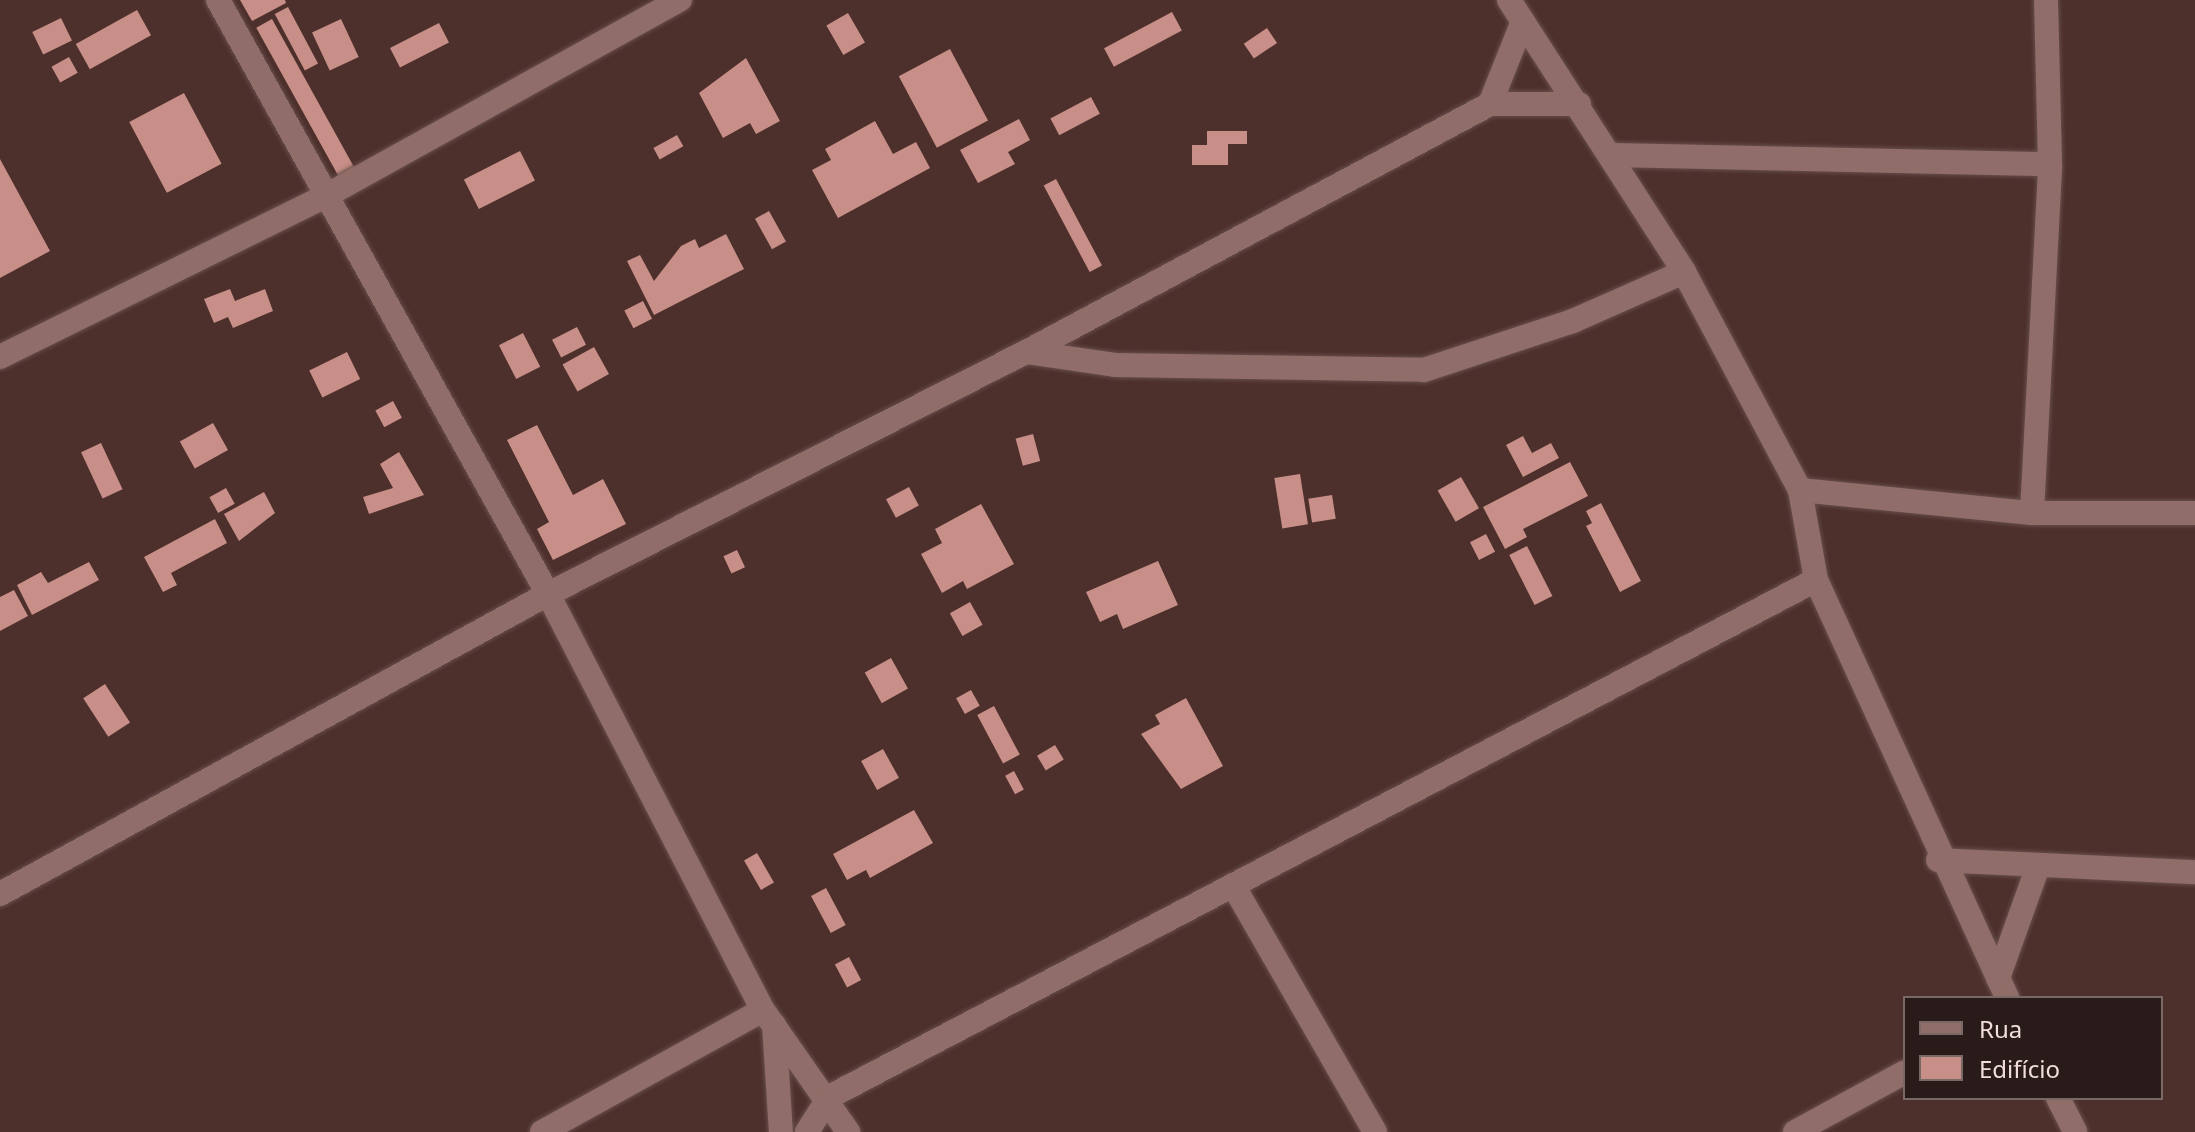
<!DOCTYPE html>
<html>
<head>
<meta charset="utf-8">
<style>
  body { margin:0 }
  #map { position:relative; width:2195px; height:1132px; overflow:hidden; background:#4d2f2b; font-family:"Noto Sans",sans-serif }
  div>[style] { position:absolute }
  .building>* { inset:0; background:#c78f87; transform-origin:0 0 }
  .roads { filter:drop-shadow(0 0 2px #674e4b) drop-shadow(0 0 2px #674e4b) }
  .minor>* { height:24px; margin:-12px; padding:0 12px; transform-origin:12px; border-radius:12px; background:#906d68 }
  span { translate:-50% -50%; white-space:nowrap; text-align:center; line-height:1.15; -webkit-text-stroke:8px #291b19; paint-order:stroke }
  .legend { position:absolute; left:1903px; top:996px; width:260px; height:104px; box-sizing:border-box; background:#291b19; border:2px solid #796966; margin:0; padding:10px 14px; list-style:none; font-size:24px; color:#f1ddda }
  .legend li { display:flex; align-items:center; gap:16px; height:40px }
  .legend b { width:40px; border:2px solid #796966 }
</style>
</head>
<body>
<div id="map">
  <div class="building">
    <div style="clip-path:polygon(240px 0,285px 0,286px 3px,252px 21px)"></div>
    <div style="left:288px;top:7px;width:64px;height:15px;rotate:62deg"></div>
    <div style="left:137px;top:10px;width:29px;height:70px;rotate:61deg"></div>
    <div style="left:1172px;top:12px;width:21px;height:77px;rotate:62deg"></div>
    <div style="left:848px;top:13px;width:34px;height:25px;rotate:60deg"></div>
    <div style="left:61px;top:18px;width:25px;height:32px;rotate:64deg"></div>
    <div style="left:272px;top:19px;width:174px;height:18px;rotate:61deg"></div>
    <div style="left:341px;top:19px;width:42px;height:32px;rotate:65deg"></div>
    <div style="left:439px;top:23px;width:22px;height:55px;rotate:63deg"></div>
    <div style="left:1267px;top:28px;width:18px;height:28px;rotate:56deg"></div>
    <div style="left:950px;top:49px;width:81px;height:58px;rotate:62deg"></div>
    <div style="left:69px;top:57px;width:18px;height:20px;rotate:61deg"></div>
    <div style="clip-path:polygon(746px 58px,780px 121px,756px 134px,750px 123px,723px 138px,699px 93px)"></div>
    <div style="left:184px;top:93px;width:80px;height:62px;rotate:62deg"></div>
    <div style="left:1091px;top:97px;width:19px;height:46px;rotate:62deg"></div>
    <div style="clip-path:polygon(1019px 119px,1030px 140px,1008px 152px,1015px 164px,978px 183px,960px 150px)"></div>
    <div style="clip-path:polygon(875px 121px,893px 154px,916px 142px,930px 168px,838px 218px,812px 170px,831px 160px,825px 149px)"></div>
    <div style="clip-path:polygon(1207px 131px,1247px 131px,1247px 144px,1228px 144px,1228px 165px,1192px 165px,1192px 145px,1207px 145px)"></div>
    <div style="left:677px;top:135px;width:13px;height:27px;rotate:61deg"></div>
    <div style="left:520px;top:151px;width:33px;height:63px;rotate:63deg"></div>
    <div style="clip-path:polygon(0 159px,50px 251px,0 278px)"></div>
    <div style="left:1056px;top:179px;width:98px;height:14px;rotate:62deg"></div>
    <div style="left:769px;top:211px;width:35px;height:16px;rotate:61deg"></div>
    <div style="clip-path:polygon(726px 234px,744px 269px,654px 315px,627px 261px,640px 255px,654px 281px,681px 246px,695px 239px,699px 248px)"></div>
    <div style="clip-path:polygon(230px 289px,235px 301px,265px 289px,273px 311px,233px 328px,228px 317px,214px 323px,204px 299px)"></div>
    <div style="left:643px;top:301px;width:20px;height:21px;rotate:63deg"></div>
    <div style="left:577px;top:327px;width:20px;height:28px;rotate:63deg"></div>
    <div style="left:523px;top:333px;width:38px;height:27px;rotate:63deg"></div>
    <div style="left:594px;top:347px;width:31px;height:36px;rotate:61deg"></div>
    <div style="left:347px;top:352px;width:30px;height:42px;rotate:64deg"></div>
    <div style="left:393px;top:401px;width:19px;height:20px;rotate:62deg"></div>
    <div style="left:213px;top:423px;width:31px;height:38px;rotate:61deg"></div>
    <div style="clip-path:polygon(537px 425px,573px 495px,603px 479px,626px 524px,553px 560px,537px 529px,549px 522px,507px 440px)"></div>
    <div style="left:1033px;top:434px;width:28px;height:18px;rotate:75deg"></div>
    <div style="clip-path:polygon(1523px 436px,1532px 453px,1551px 443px,1559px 458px,1523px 477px,1506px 445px)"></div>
    <div style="left:101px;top:443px;width:51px;height:22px;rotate:65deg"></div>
    <div style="clip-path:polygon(399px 452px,424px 495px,369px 514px,363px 497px,393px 488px,380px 464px)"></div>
    <div style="clip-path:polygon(1570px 462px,1588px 496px,1523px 529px,1527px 537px,1505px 549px,1483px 507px)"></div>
    <div style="left:1300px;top:474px;width:51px;height:26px;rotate:81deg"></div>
    <div style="left:1461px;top:477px;width:36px;height:27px;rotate:60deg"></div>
    <div style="left:909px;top:487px;width:21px;height:26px;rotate:62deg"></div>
    <div style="left:226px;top:488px;width:18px;height:19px;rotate:61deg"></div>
    <div style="clip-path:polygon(264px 492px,275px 513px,239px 541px,224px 514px)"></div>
    <div style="left:1332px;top:495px;width:24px;height:24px;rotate:81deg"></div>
    <div style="clip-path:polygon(1601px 503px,1641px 581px,1620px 592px,1586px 526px,1592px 523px,1586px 511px)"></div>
    <div style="clip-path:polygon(981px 504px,1014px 564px,967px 589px,963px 581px,942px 593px,921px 554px,942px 543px,935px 529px)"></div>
    <div style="clip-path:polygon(215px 519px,227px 543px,171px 573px,177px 585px,163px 592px,144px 557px)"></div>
    <div style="left:1486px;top:534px;width:20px;height:18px;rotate:63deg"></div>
    <div style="left:1527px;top:546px;width:56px;height:20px;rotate:63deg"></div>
    <div style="left:737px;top:550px;width:19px;height:15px;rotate:65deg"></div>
    <div style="clip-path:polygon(1158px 561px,1178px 605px,1123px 629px,1117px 614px,1100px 622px,1086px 592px)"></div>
    <div style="clip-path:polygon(89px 562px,99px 580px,32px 615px,17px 585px,41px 572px,48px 583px)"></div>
    <div style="clip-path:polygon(14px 590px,28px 616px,0 631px,0 597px)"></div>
    <div style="left:970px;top:602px;width:26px;height:23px;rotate:61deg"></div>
    <div style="left:891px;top:658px;width:35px;height:30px;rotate:61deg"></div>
    <div style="left:105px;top:684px;width:46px;height:26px;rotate:57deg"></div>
    <div style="left:971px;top:690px;width:18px;height:17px;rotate:61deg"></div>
    <div style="clip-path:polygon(1186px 698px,1223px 766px,1181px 789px,1141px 734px,1160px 724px,1155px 715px)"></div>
    <div style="left:994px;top:706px;width:55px;height:19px;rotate:62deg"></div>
    <div style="left:1055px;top:745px;width:17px;height:21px;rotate:59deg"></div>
    <div style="left:883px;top:749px;width:33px;height:25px;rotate:61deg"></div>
    <div style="left:1014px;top:771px;width:21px;height:10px;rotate:62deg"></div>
    <div style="clip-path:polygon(914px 810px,933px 843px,870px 878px,866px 870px,847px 880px,833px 854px)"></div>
    <div style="left:757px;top:853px;width:34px;height:15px;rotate:60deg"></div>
    <div style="left:826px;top:888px;width:42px;height:17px;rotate:62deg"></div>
    <div style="left:849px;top:957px;width:26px;height:16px;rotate:62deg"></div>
  </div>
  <div class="roads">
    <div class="minor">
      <div style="left:218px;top:0;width:680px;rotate:60.95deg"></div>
      <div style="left:548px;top:594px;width:468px;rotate:62.7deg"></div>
      <div style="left:763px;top:1010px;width:149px;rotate:55.1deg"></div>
      <div style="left:1509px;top:0;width:323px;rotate:57.2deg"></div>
      <div style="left:1684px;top:272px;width:247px;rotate:62deg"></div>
      <div style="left:1800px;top:490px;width:91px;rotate:79.9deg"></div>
      <div style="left:1816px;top:580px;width:460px;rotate:65.4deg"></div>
      <div style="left:1490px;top:104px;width:89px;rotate:-68.3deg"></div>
      <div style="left:1614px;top:155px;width:436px;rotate:1.2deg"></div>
      <div style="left:1026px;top:352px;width:90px;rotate:8.3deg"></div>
      <div style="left:1115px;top:365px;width:309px;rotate:0.9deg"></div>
      <div style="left:1424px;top:370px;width:157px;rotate:-18.2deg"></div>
      <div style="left:1573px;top:321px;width:121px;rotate:-23.8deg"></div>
      <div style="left:0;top:357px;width:361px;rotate:-26.3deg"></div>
      <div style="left:324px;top:197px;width:407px;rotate:-29deg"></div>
      <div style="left:1800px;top:490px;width:233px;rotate:5.7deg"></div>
      <div style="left:2032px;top:513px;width:163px"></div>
      <div style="left:2032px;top:513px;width:349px;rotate:-87deg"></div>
      <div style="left:2050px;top:164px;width:164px;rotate:-91.4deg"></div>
      <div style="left:1938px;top:860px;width:257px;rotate:2.7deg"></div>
      <div style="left:1233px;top:885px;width:285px;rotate:60.1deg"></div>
      <div style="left:0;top:894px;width:625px;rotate:-28.7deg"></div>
      <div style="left:548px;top:594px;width:536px;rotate:-26.85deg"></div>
      <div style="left:1026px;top:352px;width:526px;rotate:-28.12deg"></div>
      <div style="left:1490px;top:104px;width:89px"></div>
      <div style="left:1998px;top:978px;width:119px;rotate:-70.3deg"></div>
      <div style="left:774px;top:1025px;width:107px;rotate:86.3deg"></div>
      <div style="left:2058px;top:1098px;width:38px;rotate:63deg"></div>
      <div style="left:542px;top:1132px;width:252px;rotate:-28.9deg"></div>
      <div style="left:807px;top:1132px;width:41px;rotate:-57.8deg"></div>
      <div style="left:829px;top:1097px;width:1114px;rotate:-27.65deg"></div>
      <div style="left:1795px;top:1132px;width:125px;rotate:-28.6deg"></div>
    </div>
  </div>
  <ul class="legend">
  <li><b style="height:10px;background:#906d68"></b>Rua</li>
  <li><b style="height:22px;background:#c78f87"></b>Edifício</li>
  </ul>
</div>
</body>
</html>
